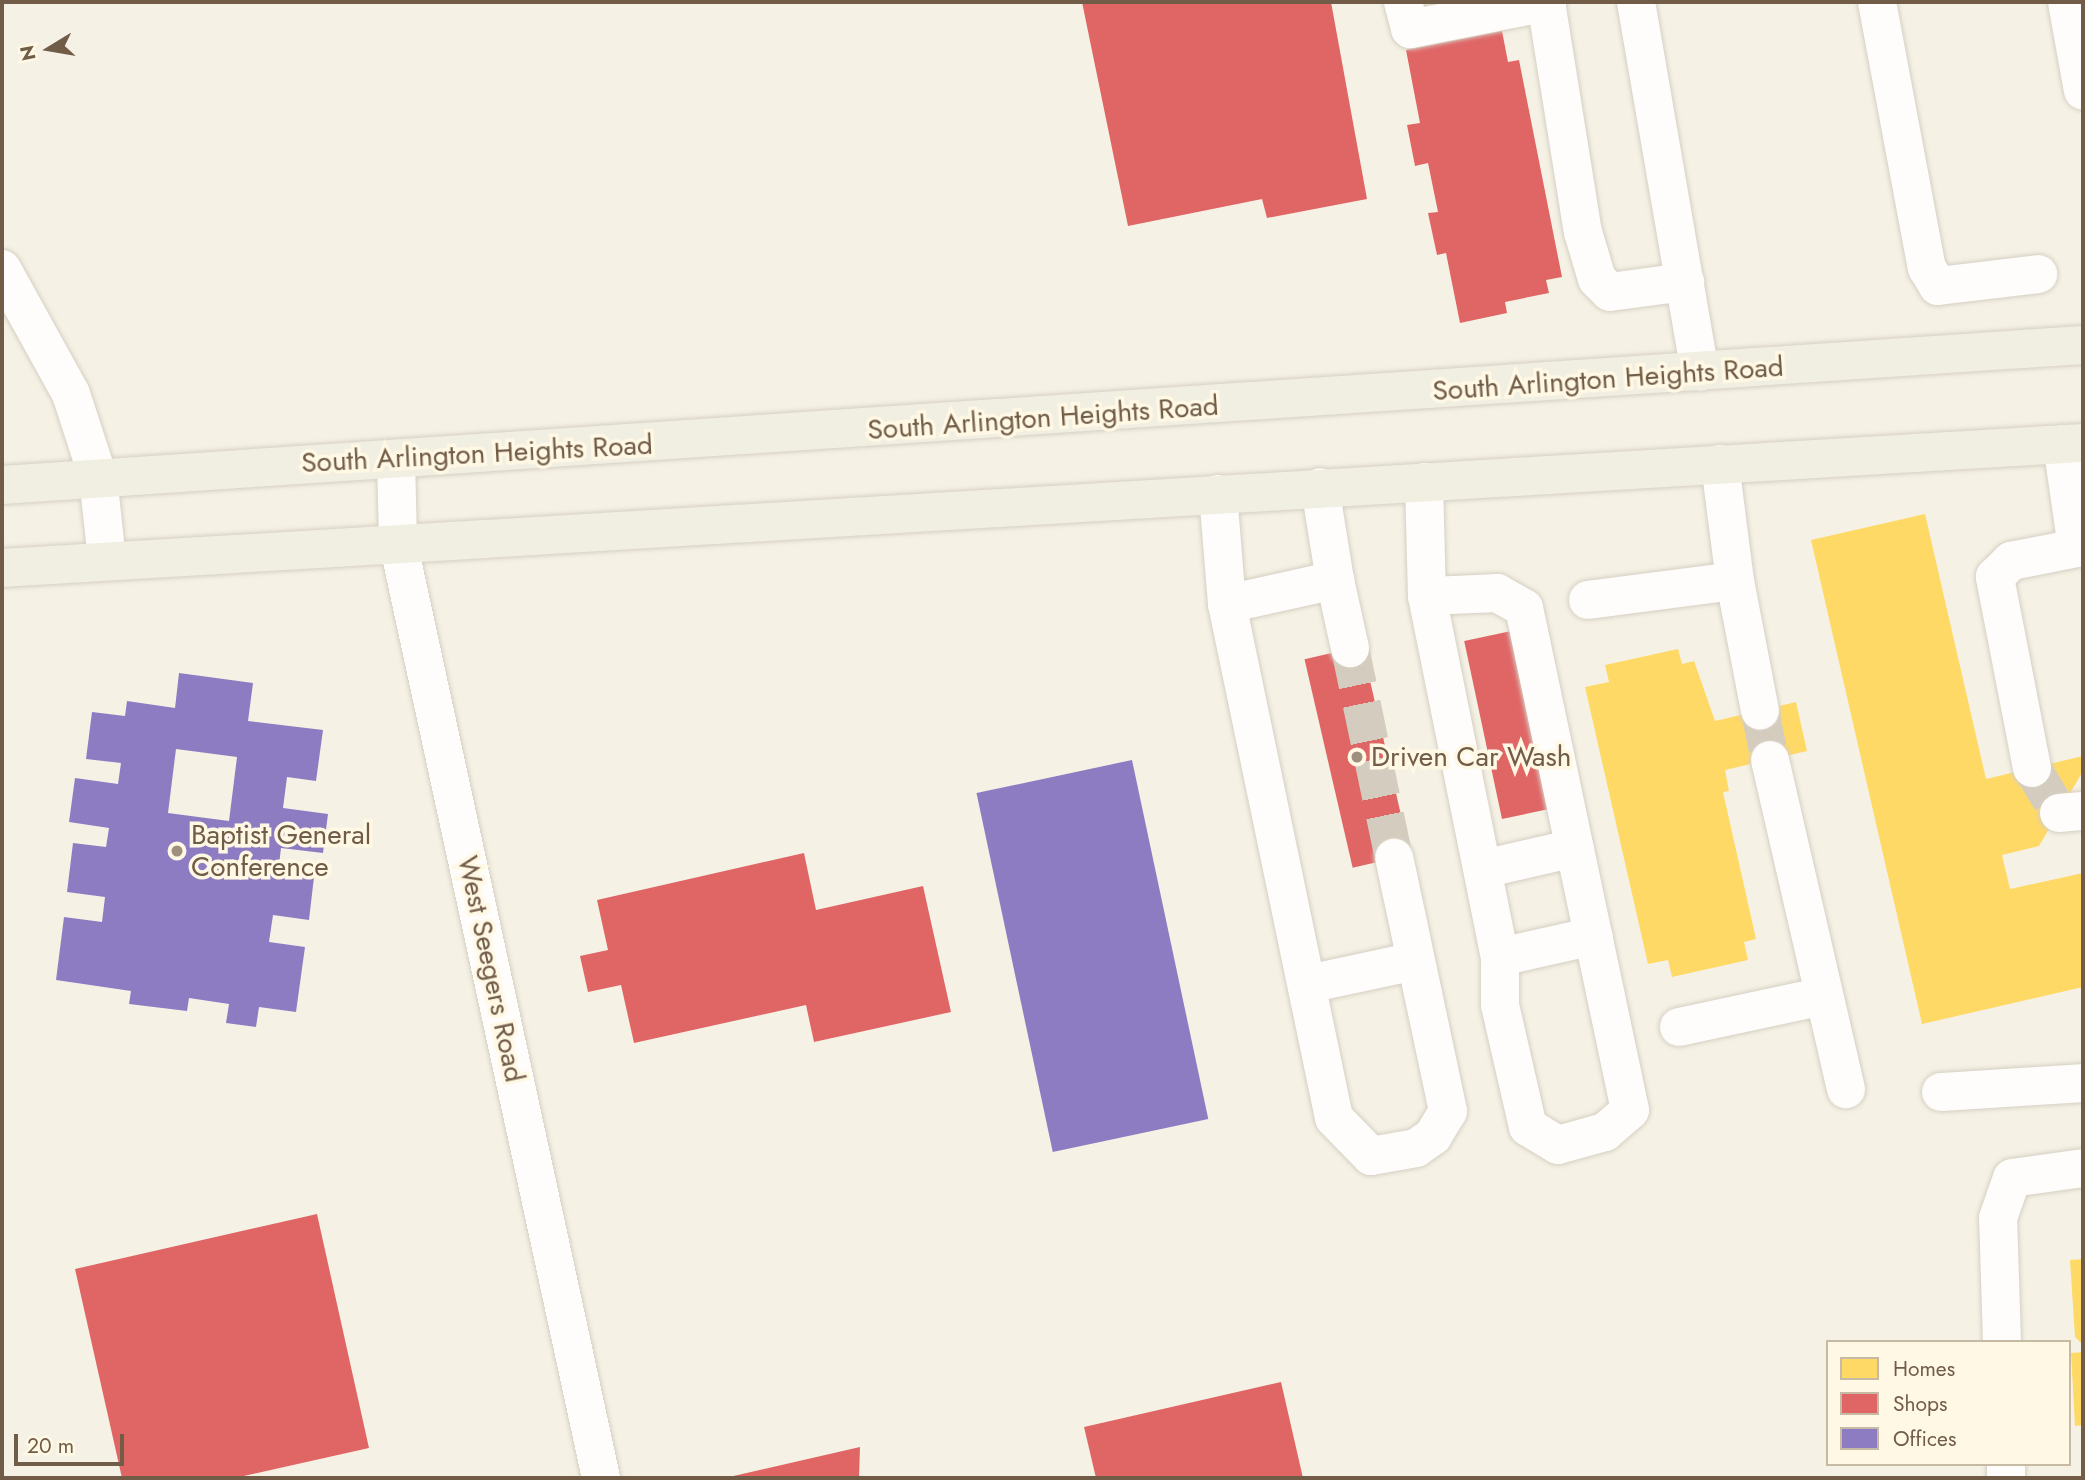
<!DOCTYPE html>
<html>
<head>
<meta charset="utf-8">
<style>
  body { margin:0 }
  #map { position:relative; width:2085px; height:1480px; overflow:hidden; background:#f5f2e5; font-family:Jost,sans-serif }
  div>[style] { position:absolute }
  .homes>* { inset:0; background:#ffd966 }
  .shops>* { inset:0; background:#e06666; transform-origin:0 0 }
  .offices>* { inset:0; background:#8e7cc3; transform-origin:0 0 }
  .minor-tunnel>* { height:38px; margin-top:-19px; transform-origin:0; background:repeating-linear-gradient(90deg,#d4ccbe 0 38px,transparent 0 57px) }
  .roads { filter:drop-shadow(0 0 2px #d6cfc3) drop-shadow(0 0 2px #d6cfc3) }
  .minor>* { height:38px; margin:-19px; padding:0 19px; transform-origin:19px; border-radius:19px; background:#fefdfb }
  .major>* { height:38px; margin:-19px; padding:0 19px; transform-origin:19px; border-radius:19px; background:#f1eee2 }
  .dots>* { width:19px; height:19px; translate:-50% -50%; box-sizing:border-box; border:4px solid #fff8e4; border-radius:50% }
  span { translate:-50% -50%; white-space:nowrap; text-align:center; line-height:1.15; -webkit-text-stroke:7px #fff8e4; paint-order:stroke }
  .street-label { font-size:28px; color:#715c47 }
  .poi-label { font-size:28px; color:#715c47 }
  .left { translate:0 -50%; text-align:left }
  .frame { position:absolute; inset:0; border:4px solid #715c47; pointer-events:none }
  .legend { position:absolute; left:1826px; top:1340px; width:245px; height:126px; box-sizing:border-box; background:#fff8e4; border:2px solid #c6baa5; margin:0; padding:9px 12px; list-style:none; font-size:21px; color:#715c47 }
  .legend li { display:flex; align-items:center; gap:14px; height:35px }
  .legend b { width:35px; border:2px solid #c6baa5 }
  .north { position:absolute; left:14px; top:14px; width:70px; height:70px; -webkit-text-stroke:5px #fff8e4; paint-order:stroke; rotate:259deg; font-size:19px; font-weight:700; line-height:28px; text-align:center; color:#715c47 }
  .north::after { content:''; display:block; margin:auto; width:24px; height:32px; background:#715c47; clip-path:polygon(50% 0,100% 100%,50% 72%,0 100%) }
  .scale { position:absolute; left:14px; top:1434px; width:110px; height:32px; box-sizing:border-box; border:4px solid #715c47; border-top:0; padding-left:9px; font-size:21px; line-height:24px; white-space:nowrap; color:#715c47; -webkit-text-stroke:5px #fff8e4; paint-order:stroke }
</style>
</head>
<body>
<div id="map">
  <div class="homes">
    <div style="clip-path:polygon(1925px 514px,1986px 779px,2083px 756px,2083px 771px,2039px 846px,2002px 855px,2010px 889px,2083px 873px,2083px 987px,1922px 1024px,1811px 540px)"></div>
    <div style="clip-path:polygon(1678px 649px,1682px 664px,1694px 661px,1715px 721px,1796px 702px,1807px 751px,1725px 770px,1729px 791px,1723px 792px,1756px 939px,1744px 942px,1748px 960px,1672px 977px,1668px 960px,1648px 964px,1585px 687px,1609px 682px,1605px 665px)"></div>
    <div style="clip-path:polygon(2083px 1259px,2083px 1343px,2081px 1343px,2075px 1337px,2070px 1260px)"></div>
    <div style="clip-path:polygon(2083px 1352px,2083px 1425px,2075px 1426px,2071px 1353px)"></div>
  </div>
  <div class="shops">
    <div style="clip-path:polygon(1082px 2px,1331px 2px,1367px 199px,1267px 218px,1262px 199px,1128px 226px)"></div>
    <div style="clip-path:polygon(1502px 31px,1508px 62px,1519px 60px,1562px 277px,1546px 280px,1549px 293px,1505px 302px,1507px 313px,1460px 323px,1446px 253px,1437px 255px,1428px 213px,1438px 212px,1428px 163px,1415px 166px,1407px 125px,1420px 123px,1406px 50px)"></div>
    <div style="left:1516px;top:630px;width:182px;height:53px;rotate:78deg"></div>
    <div style="left:1362px;top:646px;width:214px;height:59px;rotate:77deg"></div>
    <div style="clip-path:polygon(804px 853px,816px 910px,923px 886px,951px 1012px,814px 1042px,806px 1005px,634px 1043px,621px 985px,588px 992px,580px 956px,608px 950px,597px 900px)"></div>
    <div style="clip-path:polygon(317px 1214px,369px 1448px,235px 1478px,122px 1478px,75px 1269px)"></div>
    <div style="clip-path:polygon(1281px 1382px,1303px 1478px,1096px 1478px,1084px 1427px)"></div>
    <div style="clip-path:polygon(860px 1447px,859px 1478px,729px 1478px,729px 1477px)"></div>
  </div>
  <div class="offices">
    <div style="clip-path:polygon(evenodd,179px 673px,253px 683px,248px 721px,323px 730px,316px 781px,287px 777px,283px 808px,328px 814px,323px 853px,281px 848px,278px 873px,314px 877px,309px 920px,273px 915px,269px 942px,305px 947px,296px 1012px,259px 1007px,256px 1027px,226px 1023px,229px 1004px,189px 998px,187px 1011px,129px 1004px,131px 991px,56px 980px,64px 917px,102px 922px,105px 897px,67px 892px,73px 843px,106px 847px,109px 828px,69px 822px,75px 778px,118px 784px,121px 763px,86px 759px,92px 712px,125px 716px,127px 701px,175px 708px,179px 673px,176px 749px,237px 757px,229px 821px,168px 813px,176px 749px)"></div>
    <div style="left:1132px;top:760px;width:367px;height:159px;rotate:78deg"></div>
  </div>
  <div class="minor-tunnel">
    <div style="left:1350px;top:648px;width:215px;rotate:78.2deg"></div>
    <div style="left:1760px;top:711px;width:50px;rotate:78.5deg"></div>
    <div style="left:2032px;top:768px;width:52px;rotate:59deg"></div>
  </div>
  <div class="roads">
    <div class="minor">
      <div style="left:1403px;top:2px;width:28px;rotate:75deg"></div>
      <div style="left:1410px;top:29px;width:140px;rotate:-11.1deg"></div>
      <div style="left:1546px;top:2px;width:233px;rotate:80.9deg"></div>
      <div style="left:1583px;top:232px;width:49px;rotate:73.4deg"></div>
      <div style="left:1597px;top:279px;width:18px;rotate:45deg"></div>
      <div style="left:1610px;top:292px;width:76px;rotate:-7.6deg"></div>
      <div style="left:1636px;top:2px;width:375px;rotate:80.2deg"></div>
      <div style="left:1877px;top:2px;width:271px;rotate:79.4deg"></div>
      <div style="left:1927px;top:268px;width:21px;rotate:59deg"></div>
      <div style="left:1938px;top:286px;width:101px;rotate:-6.8deg"></div>
      <div style="left:2067px;top:2px;width:90px;rotate:79.8deg"></div>
      <div style="left:2px;top:269px;width:143px;rotate:61.1deg"></div>
      <div style="left:71px;top:394px;width:87px;rotate:72deg"></div>
      <div style="left:98px;top:477px;width:83px;rotate:83.8deg"></div>
      <div style="left:396px;top:459px;width:83px;rotate:88.6deg"></div>
      <div style="left:398px;top:542px;width:958px;rotate:77.76deg"></div>
      <div style="left:1424px;top:482px;width:114px;rotate:88.5deg"></div>
      <div style="left:1427px;top:596px;width:368px;rotate:78.6deg"></div>
      <div style="left:1500px;top:957px;width:48px;rotate:90deg"></div>
      <div style="left:1500px;top:1005px;width:125px;rotate:77.1deg"></div>
      <div style="left:1528px;top:1127px;width:35px;rotate:31deg"></div>
      <div style="left:1558px;top:1145px;width:49px;rotate:-15.5deg"></div>
      <div style="left:1605px;top:1132px;width:33px;rotate:-41deg"></div>
      <div style="left:1630px;top:1110px;width:513px;rotate:-101.92deg"></div>
      <div style="left:1524px;top:608px;width:31px;rotate:-151deg"></div>
      <div style="left:1497px;top:593px;width:70px;rotate:177.5deg"></div>
      <div style="left:1218px;top:494px;width:110px;rotate:85.3deg"></div>
      <div style="left:1227px;top:604px;width:111px;rotate:-12.5deg"></div>
      <div style="left:1335px;top:580px;width:94px;rotate:-99.2deg"></div>
      <div style="left:1335px;top:580px;width:70px;rotate:77.6deg"></div>
      <div style="left:1735px;top:581px;width:132px;rotate:79.1deg"></div>
      <div style="left:1588px;top:600px;width:148px;rotate:-7.4deg"></div>
      <div style="left:1735px;top:581px;width:118px;rotate:-97.3deg"></div>
      <div style="left:1227px;top:604px;width:525px;rotate:78.24deg"></div>
      <div style="left:1334px;top:1118px;width:53px;rotate:45.8deg"></div>
      <div style="left:1371px;top:1156px;width:46px;rotate:-10.1deg"></div>
      <div style="left:1416px;top:1148px;width:21px;rotate:-35deg"></div>
      <div style="left:1433px;top:1136px;width:29px;rotate:-59deg"></div>
      <div style="left:1448px;top:1111px;width:259px;rotate:-102deg"></div>
      <div style="left:1770px;top:760px;width:338px;rotate:77deg"></div>
      <div style="left:2032px;top:768px;width:195px;rotate:-101deg"></div>
      <div style="left:1995px;top:577px;width:23px;rotate:-45deg"></div>
      <div style="left:2011px;top:561px;width:67px;rotate:-11.1deg"></div>
      <div style="left:2077px;top:548px;width:105px;rotate:-98.2deg"></div>
      <div style="left:2059px;top:813px;width:24px;rotate:-5deg"></div>
      <div style="left:1483px;top:869px;width:94px;rotate:-12.9deg"></div>
      <div style="left:1500px;top:957px;width:96px;rotate:-12.6deg"></div>
      <div style="left:1308px;top:984px;width:109px;rotate:-12.1deg"></div>
      <div style="left:1679px;top:1027px;width:147px;rotate:-12.1deg"></div>
      <div style="left:1941px;top:1092px;width:142px;rotate:-3.6deg"></div>
      <div style="left:2002px;top:1342px;width:124px;rotate:-91.8deg"></div>
      <div style="left:1998px;top:1218px;width:42px;rotate:-70.7deg"></div>
      <div style="left:2012px;top:1178px;width:72px;rotate:-8deg"></div>
      <div style="left:2006px;top:1464px;width:14px;rotate:90deg"></div>
    </div>
    <div class="major">
      <div style="left:2px;top:485px;width:2086px;rotate:-3.85deg"></div>
      <div style="left:2px;top:568px;width:2085px;rotate:-3.44deg"></div>
    </div>
  </div>
  <div class="dots">
    <div style="left:1357px;top:757px;background:#9f907e"></div>
    <div style="left:177px;top:851px;background:#9f907e"></div>
  </div>
  <div class="street-label">
    <span style="left:1608px;top:379px;rotate:-4deg">South Arlington Heights Road</span>
    <span style="left:1043px;top:418px;rotate:-4deg">South Arlington Heights Road</span>
    <span style="left:477px;top:454px;rotate:-3deg">South Arlington Heights Road</span>
    <span style="left:491px;top:969px;rotate:78deg">West Seegers Road</span>
  </div>
  <div class="poi-label">
    <span class="left" style="left:1371px;top:757px">Driven Car Wash</span>
    <span class="left" style="left:191px;top:851px">Baptist General<br>Conference</span>
  </div>
  <div class="frame"></div>
  <ul class="legend">
  <li><b style="height:19px;background:#ffd966"></b>Homes</li>
  <li><b style="height:19px;background:#e06666"></b>Shops</li>
  <li><b style="height:19px;background:#8e7cc3"></b>Offices</li>
  </ul>
  <div class="north">N</div>
  <div class="scale">20 m</div>
</div>
</body>
</html>
